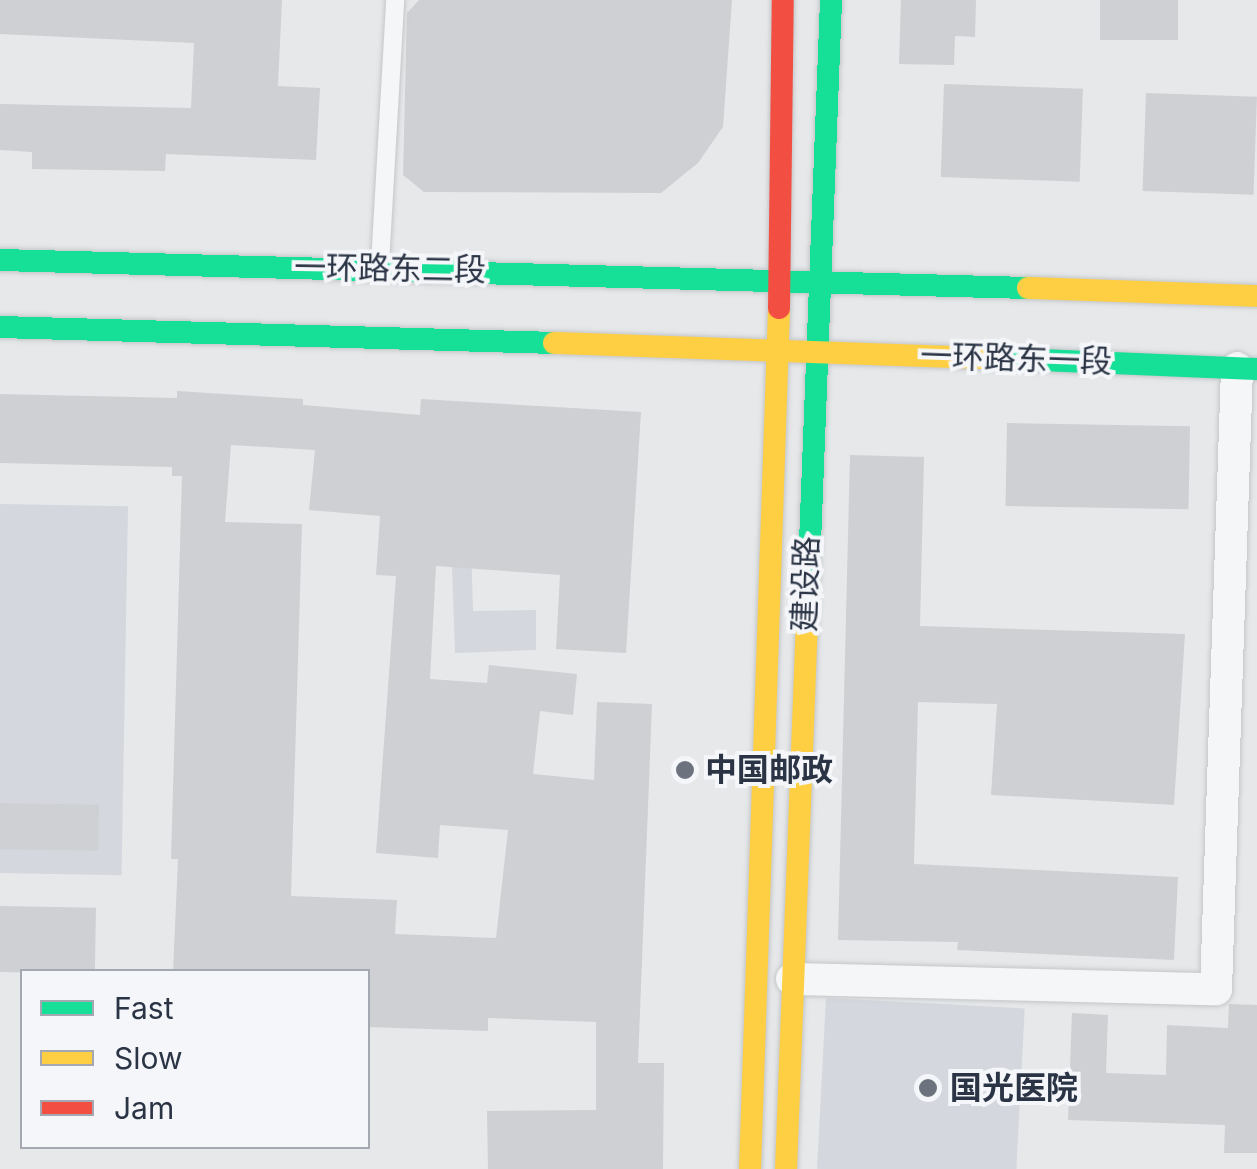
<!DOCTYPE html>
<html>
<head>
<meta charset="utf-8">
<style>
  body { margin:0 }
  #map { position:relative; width:1257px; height:1169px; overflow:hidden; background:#e6e8ea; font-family:Inter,"Noto Sans SC",sans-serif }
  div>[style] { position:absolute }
  .built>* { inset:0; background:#d4d7dd; transform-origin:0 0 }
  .building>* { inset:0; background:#ced0d3; transform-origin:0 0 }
  .roads { filter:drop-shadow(0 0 2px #c4c6c8) drop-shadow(0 0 2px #c4c6c8) }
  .lane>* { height:18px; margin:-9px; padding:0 9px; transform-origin:9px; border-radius:9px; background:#f5f6f7 }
  .street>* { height:32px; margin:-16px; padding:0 16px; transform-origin:16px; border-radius:16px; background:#f5f6f7 }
  .fast>* { height:22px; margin:-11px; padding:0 11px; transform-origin:11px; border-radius:11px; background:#16e098 }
  .slow>* { height:22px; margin:-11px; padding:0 11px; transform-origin:11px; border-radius:11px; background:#ffcf43 }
  .jam>* { height:22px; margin:-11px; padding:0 11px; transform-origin:11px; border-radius:11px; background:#f24e42 }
  .dots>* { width:28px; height:28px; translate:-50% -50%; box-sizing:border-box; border:5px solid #f4f6f9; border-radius:50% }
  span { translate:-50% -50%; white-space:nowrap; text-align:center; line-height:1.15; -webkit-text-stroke:8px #f4f6f9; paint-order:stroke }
  .street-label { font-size:32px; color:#2b3445 }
  .poi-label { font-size:32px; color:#2b3445; font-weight:700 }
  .left { translate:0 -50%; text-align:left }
  .legend { position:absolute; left:20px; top:969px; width:350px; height:180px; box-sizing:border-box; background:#f4f6f9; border:2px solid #a4a8b1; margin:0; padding:12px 18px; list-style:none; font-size:30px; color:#2b3445 }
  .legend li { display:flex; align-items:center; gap:20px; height:50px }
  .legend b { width:50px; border:2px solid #a4a8b1 }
</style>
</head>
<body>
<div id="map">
  <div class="built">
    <div style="left:0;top:504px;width:128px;height:369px;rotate:1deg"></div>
    <div style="clip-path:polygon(451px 539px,471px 544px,473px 611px,536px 610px,536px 650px,455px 653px)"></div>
    <div style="left:826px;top:998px;width:199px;height:171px;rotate:3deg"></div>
  </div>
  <div class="building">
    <div style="clip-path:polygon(0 0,282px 0,278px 86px,320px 88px,316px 160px,166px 154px,165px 171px,32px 169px,32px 152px,0 150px,0 104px,191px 108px,194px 43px,0 34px)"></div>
    <div style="clip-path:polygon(419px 0,732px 0,723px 127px,698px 163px,661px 193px,424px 192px,403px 175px,407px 13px)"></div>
    <div style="clip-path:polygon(901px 0,976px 0,975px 37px,955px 36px,954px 65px,899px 64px)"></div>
    <div style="left:1100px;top:0;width:78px;height:40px"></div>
    <div style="left:944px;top:84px;width:139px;height:93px;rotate:2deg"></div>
    <div style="left:1146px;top:93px;width:111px;height:98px;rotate:2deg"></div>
    <div style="clip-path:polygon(evenodd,177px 391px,303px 399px,303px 405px,420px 415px,421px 399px,641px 412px,626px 653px,556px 649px,560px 575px,436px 566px,430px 679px,487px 683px,489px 665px,577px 674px,573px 715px,540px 711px,533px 774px,594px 780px,597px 702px,652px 704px,638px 1063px,664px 1063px,663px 1169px,488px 1169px,487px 1111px,596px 1110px,596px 1022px,488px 1018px,488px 1031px,368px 1027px,368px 972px,173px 972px,178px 859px,171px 859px,182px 476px,172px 476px,172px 467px,0 463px,0 394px,177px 398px,177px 391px,231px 445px,315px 450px,309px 510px,380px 516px,376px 575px,396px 576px,376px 853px,438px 858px,440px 825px,508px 830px,496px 938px,395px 934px,397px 900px,291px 896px,302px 524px,225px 522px,231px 445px)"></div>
    <div style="left:1007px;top:423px;width:183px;height:83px;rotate:1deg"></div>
    <div style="clip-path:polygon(850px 455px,924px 457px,920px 626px,1185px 634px,1174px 805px,991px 795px,997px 704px,918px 702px,914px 864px,1178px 877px,1174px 960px,957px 950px,958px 942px,838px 940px)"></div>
    <div style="left:0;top:803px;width:99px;height:46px;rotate:1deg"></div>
    <div style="left:0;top:906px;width:96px;height:66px;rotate:1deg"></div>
    <div style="clip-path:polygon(1229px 1004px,1257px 1005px,1257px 1153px,1224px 1153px,1225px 1125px,1068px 1120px,1072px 1013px,1108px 1015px,1106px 1073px,1166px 1075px,1167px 1025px,1228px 1028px)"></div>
  </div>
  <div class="roads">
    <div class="lane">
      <div style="left:380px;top:264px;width:264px;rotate:-86.7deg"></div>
    </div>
    <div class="street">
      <div style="left:792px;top:979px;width:424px;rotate:1.4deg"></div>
      <div style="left:1216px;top:989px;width:621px;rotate:-88.06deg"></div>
    </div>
    <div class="fast">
      <div style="left:0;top:260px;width:1028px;rotate:1.56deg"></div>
      <div style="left:0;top:327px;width:554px;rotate:1.65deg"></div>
      <div style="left:992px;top:358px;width:265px;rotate:2.4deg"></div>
      <div style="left:807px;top:620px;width:620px;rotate:-87.78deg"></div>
    </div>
    <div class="slow">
      <div style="left:1028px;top:288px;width:229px;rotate:2deg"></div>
      <div style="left:554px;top:343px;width:438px;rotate:2deg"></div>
      <div style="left:750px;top:1169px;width:861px;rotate:-88.07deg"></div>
      <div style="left:786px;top:1169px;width:549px;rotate:-87.81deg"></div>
    </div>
    <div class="jam">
      <div style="left:779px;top:308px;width:308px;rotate:-89.3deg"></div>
    </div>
  </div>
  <div class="dots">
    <div style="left:685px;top:770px;background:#6c737f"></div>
    <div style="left:928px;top:1088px;background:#6c737f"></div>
  </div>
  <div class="street-label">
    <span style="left:390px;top:269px;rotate:1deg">一环路东二段</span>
    <span style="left:1016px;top:359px;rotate:2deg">一环路东一段</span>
    <span style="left:806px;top:584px;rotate:-88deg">建设路</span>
  </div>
  <div class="poi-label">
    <span class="left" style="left:705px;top:770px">中国邮政</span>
    <span class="left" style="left:950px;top:1088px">国光医院</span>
  </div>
  <ul class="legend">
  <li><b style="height:12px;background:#16e098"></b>Fast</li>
  <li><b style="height:12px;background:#ffcf43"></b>Slow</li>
  <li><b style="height:12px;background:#f24e42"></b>Jam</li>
  </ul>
</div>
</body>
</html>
